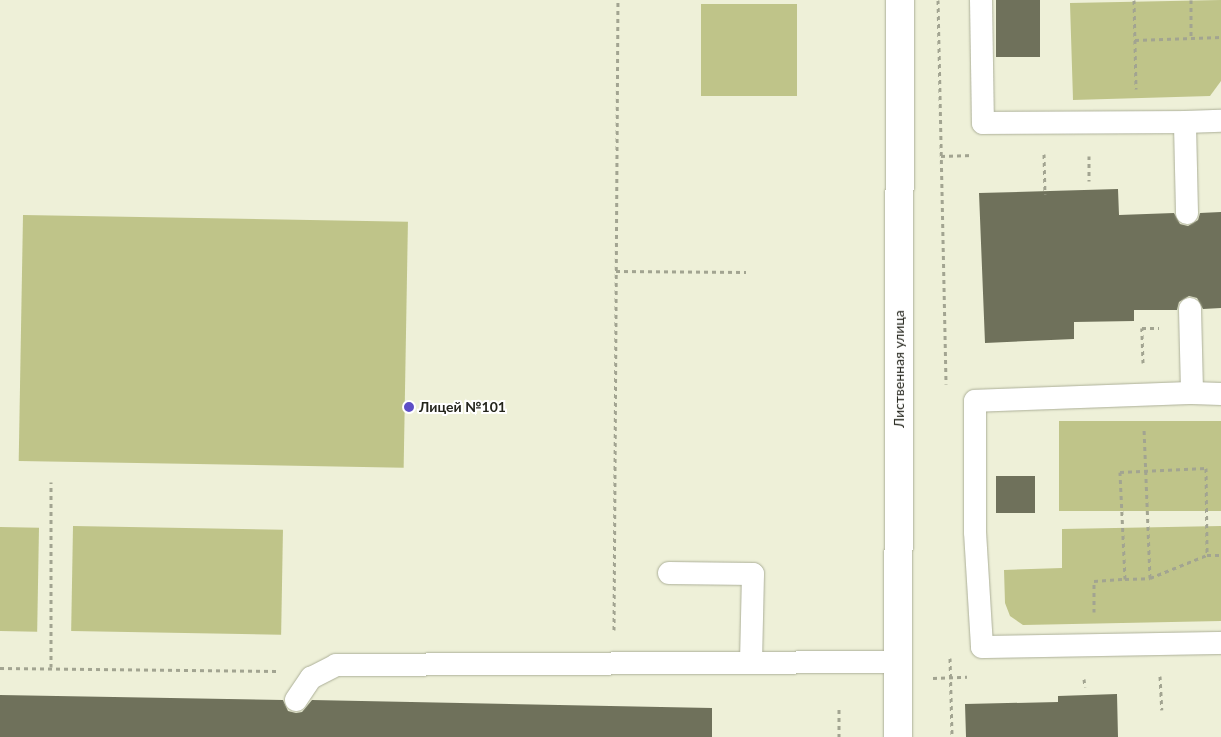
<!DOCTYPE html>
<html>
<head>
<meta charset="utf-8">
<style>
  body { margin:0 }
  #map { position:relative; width:1221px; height:737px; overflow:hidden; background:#eef0d8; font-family:Lato,sans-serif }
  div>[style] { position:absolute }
  .green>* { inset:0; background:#bfc489; transform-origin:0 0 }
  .building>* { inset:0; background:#6f715b; transform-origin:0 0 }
  .path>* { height:3px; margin-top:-1.5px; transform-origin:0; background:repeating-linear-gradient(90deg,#a2a491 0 4px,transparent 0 8px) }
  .roads { filter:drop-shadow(0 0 1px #acaf98) drop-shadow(0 0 1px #acaf98) }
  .lane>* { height:22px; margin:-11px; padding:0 11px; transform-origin:11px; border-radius:11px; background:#fff }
  .street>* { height:28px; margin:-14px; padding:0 14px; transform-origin:14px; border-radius:14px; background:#fff }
  .dots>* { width:14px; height:14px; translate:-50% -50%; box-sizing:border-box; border:2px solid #fff; border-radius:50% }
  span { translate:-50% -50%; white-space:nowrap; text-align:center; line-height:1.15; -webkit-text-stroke:4px #fff; paint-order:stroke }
  .street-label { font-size:14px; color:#24251c }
  .poi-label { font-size:14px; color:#24251c; font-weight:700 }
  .left { translate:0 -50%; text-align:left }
</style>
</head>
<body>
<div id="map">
  <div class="green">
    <div style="clip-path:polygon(1221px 0,1221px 81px,1210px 96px,1073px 100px,1070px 3px)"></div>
    <div style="left:701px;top:4px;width:96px;height:92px"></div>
    <div style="left:23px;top:215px;width:385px;height:246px;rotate:1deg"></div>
    <div style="left:1221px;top:421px;width:90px;height:162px;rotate:90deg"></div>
    <div style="left:73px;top:526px;width:210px;height:105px;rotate:1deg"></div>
    <div style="clip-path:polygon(1221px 526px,1221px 621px,1023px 625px,1010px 616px,1005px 603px,1004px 570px,1062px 568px,1062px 529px)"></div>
    <div style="left:0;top:527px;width:39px;height:104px;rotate:1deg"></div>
  </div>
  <div class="building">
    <div style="left:996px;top:0;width:44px;height:57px"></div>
    <div style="clip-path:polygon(1118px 189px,1119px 215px,1174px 213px,1180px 224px,1188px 226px,1198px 220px,1200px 213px,1221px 212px,1221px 308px,1203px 309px,1197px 298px,1189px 296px,1179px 302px,1177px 310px,1134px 310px,1134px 321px,1074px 322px,1074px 339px,985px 343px,979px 193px)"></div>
    <div style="left:1035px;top:476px;width:37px;height:39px;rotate:90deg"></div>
    <div style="clip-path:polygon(1117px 694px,1118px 737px,966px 737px,965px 704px,1058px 702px,1058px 696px)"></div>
    <div style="clip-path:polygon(0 695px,283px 700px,288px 711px,296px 713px,302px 712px,312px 700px,712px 708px,712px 737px,0 737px)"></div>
  </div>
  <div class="path">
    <div style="left:938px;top:0;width:384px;rotate:88.8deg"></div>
    <div style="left:1134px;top:0;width:89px;rotate:88.7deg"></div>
    <div style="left:1191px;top:0;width:38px;rotate:90deg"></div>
    <div style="left:1135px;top:40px;width:86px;rotate:-2deg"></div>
    <div style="left:1044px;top:154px;width:40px;rotate:88.6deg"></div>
    <div style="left:941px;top:156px;width:32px;rotate:-2deg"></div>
    <div style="left:1089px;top:156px;width:25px;rotate:90deg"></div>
    <div style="left:616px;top:271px;width:130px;rotate:0.4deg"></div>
    <div style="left:1143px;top:363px;width:35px;rotate:-92deg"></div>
    <div style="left:1142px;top:328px;width:17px"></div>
    <div style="left:1150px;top:578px;width:61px;rotate:-22deg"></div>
    <div style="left:1125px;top:579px;width:25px;rotate:-2deg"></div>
    <div style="left:1150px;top:578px;width:150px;rotate:-92.3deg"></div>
    <div style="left:1094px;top:612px;width:31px;rotate:-90deg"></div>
    <div style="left:1094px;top:581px;width:31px;rotate:-4deg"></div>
    <div style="left:1125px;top:579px;width:107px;rotate:-92.7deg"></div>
    <div style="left:1120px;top:472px;width:86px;rotate:-2.7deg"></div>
    <div style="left:1206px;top:468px;width:87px;rotate:89.3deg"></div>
    <div style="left:1207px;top:555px;width:14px"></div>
    <div style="left:614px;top:630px;width:630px;rotate:-89.64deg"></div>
    <div style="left:950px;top:658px;width:79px;rotate:88.5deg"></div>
    <div style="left:51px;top:667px;width:185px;rotate:-90deg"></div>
    <div style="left:0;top:668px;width:277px;rotate:0.6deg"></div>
    <div style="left:1160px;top:676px;width:34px;rotate:87deg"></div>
    <div style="left:933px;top:678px;width:34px;rotate:-2deg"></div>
    <div style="left:1084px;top:679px;width:8px;rotate:83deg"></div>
    <div style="left:839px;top:737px;width:30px;rotate:-90deg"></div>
  </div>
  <div class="roads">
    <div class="lane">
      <div style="left:981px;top:0;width:123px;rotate:89.1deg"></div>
      <div style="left:983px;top:123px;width:202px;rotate:-0.3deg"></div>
      <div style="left:1187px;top:213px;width:91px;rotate:-91.3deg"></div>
      <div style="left:1185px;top:122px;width:36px;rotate:-2deg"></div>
      <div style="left:1190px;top:309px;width:84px;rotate:88.6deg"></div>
      <div style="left:1192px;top:393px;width:29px;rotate:2deg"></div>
      <div style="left:1192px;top:393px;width:217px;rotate:177.9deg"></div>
      <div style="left:975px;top:401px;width:131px;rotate:90deg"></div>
      <div style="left:975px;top:532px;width:115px;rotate:86.5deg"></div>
      <div style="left:982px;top:647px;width:239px;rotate:-1deg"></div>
      <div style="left:669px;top:573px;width:84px;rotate:0.7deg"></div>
      <div style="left:753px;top:574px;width:89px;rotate:91.3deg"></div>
      <div style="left:296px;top:700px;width:27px;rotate:-56deg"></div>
      <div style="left:311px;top:678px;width:28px;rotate:-27deg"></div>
      <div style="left:336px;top:665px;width:562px;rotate:-0.31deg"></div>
    </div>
    <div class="street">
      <div style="left:898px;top:737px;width:737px;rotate:-89.84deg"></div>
    </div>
  </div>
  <div class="dots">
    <div style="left:409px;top:407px;background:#5d4ec6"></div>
  </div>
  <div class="street-label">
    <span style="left:899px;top:369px;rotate:-90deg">Лиственная улица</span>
  </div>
  <div class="poi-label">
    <span class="left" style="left:419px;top:407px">Лицей №101</span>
  </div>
</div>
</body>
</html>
